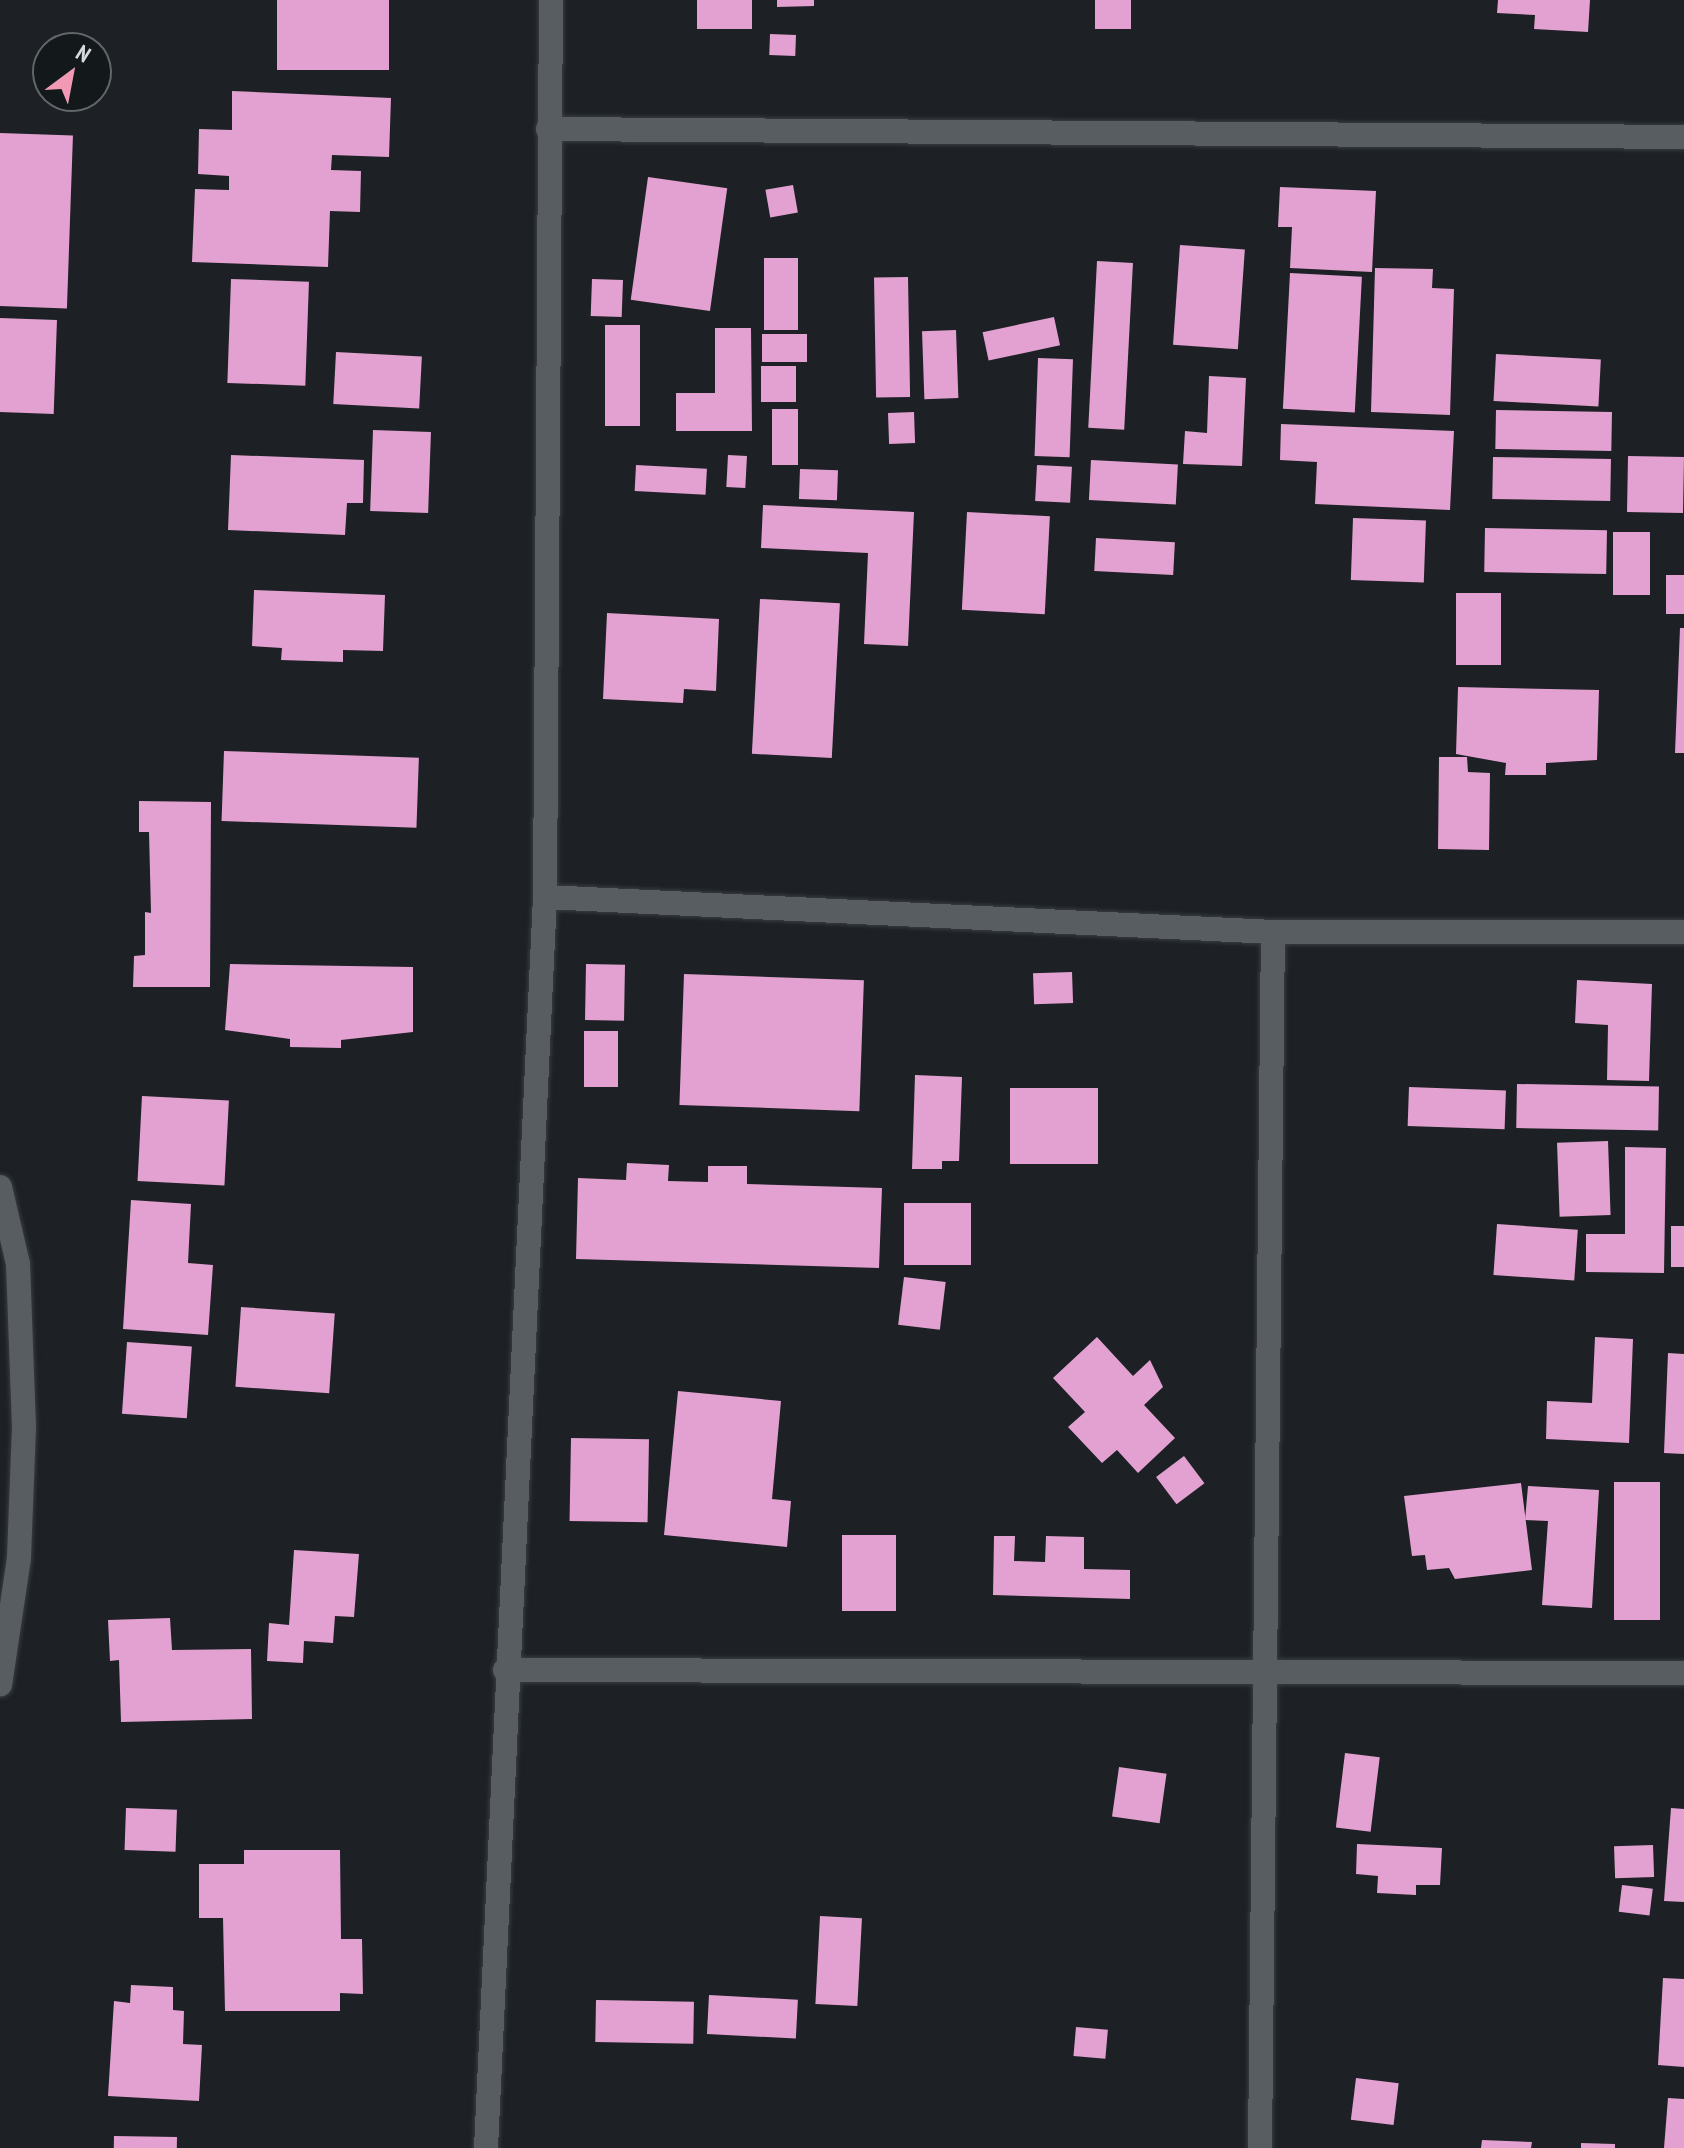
<!DOCTYPE html>
<html>
<head>
<meta charset="utf-8">
<style>
  body { margin:0 }
  #map { position:relative; width:1684px; height:2148px; overflow:hidden; background:#1d2125; font-family:"PT Sans Narrow",sans-serif }
  div>[style] { position:absolute }
  .building>* { inset:0; background:#e2a1d0; transform-origin:0 0 }
  .roads { filter:drop-shadow(0 0 2px #393c40) drop-shadow(0 0 2px #393c40) }
  .street>* { height:24px; margin:-12px; padding:0 12px; transform-origin:12px; border-radius:12px; background:#585d61 }
  span { translate:-50% -50%; white-space:nowrap; text-align:center; line-height:1.15; -webkit-text-stroke:8px #13181b; paint-order:stroke }
  .north { position:absolute; left:32px; top:32px; width:80px; height:80px; box-sizing:border-box; background:#13181b; border:2px solid #616669; border-radius:50%; rotate:32deg; font-size:22px; font-weight:700; line-height:32px; text-align:center; color:#d7dadd }
  .north::after { content:''; display:block; margin:auto; width:28px; height:36px; background:#f09ab5; clip-path:polygon(50% 0,100% 100%,50% 72%,0 100%) }
</style>
</head>
<body>
<div id="map">
  <div class="building">
    <div style="left:277px;top:0;width:112px;height:70px"></div>
    <div style="left:697px;top:0;width:55px;height:29px"></div>
    <div style="clip-path:polygon(777px 0,814px 0,814px 6px,777px 7px)"></div>
    <div style="left:1095px;top:0;width:36px;height:29px"></div>
    <div style="clip-path:polygon(1498px 0,1590px 0,1588px 32px,1534px 29px,1535px 15px,1497px 13px)"></div>
    <div style="left:770px;top:34px;width:26px;height:21px;rotate:2deg"></div>
    <div style="clip-path:polygon(232px 91px,391px 98px,389px 157px,332px 155px,331px 170px,361px 171px,360px 212px,330px 211px,328px 267px,192px 262px,195px 189px,229px 190px,229px 176px,198px 174px,199px 129px,232px 130px)"></div>
    <div style="left:0;top:133px;width:73px;height:173px;rotate:2deg"></div>
    <div style="left:648px;top:177px;width:80px;height:124px;rotate:8deg"></div>
    <div style="left:793px;top:185px;width:28px;height:28px;rotate:80deg"></div>
    <div style="clip-path:polygon(1280px 187px,1376px 191px,1372px 272px,1290px 268px,1292px 227px,1278px 227px)"></div>
    <div style="left:1180px;top:245px;width:65px;height:100px;rotate:4deg"></div>
    <div style="left:764px;top:258px;width:34px;height:72px"></div>
    <div style="left:1097px;top:261px;width:36px;height:167px;rotate:3deg"></div>
    <div style="clip-path:polygon(1375px 268px,1433px 269px,1432px 288px,1454px 289px,1450px 415px,1371px 412px)"></div>
    <div style="left:1290px;top:273px;width:72px;height:136px;rotate:3deg"></div>
    <div style="left:908px;top:277px;width:120px;height:34px;rotate:89deg"></div>
    <div style="left:231px;top:279px;width:78px;height:104px;rotate:2deg"></div>
    <div style="left:592px;top:279px;width:31px;height:37px;rotate:2deg"></div>
    <div style="left:1054px;top:317px;width:29px;height:73px;rotate:78deg"></div>
    <div style="left:0;top:318px;width:57px;height:94px;rotate:2deg"></div>
    <div style="left:605px;top:325px;width:35px;height:101px"></div>
    <div style="clip-path:polygon(715px 328px,751px 328px,752px 431px,676px 431px,676px 393px,715px 393px)"></div>
    <div style="left:956px;top:330px;width:68px;height:34px;rotate:88deg"></div>
    <div style="left:807px;top:334px;width:28px;height:45px;rotate:90deg"></div>
    <div style="left:336px;top:352px;width:86px;height:52px;rotate:3deg"></div>
    <div style="left:1496px;top:354px;width:105px;height:47px;rotate:3deg"></div>
    <div style="left:1038px;top:358px;width:35px;height:98px;rotate:2deg"></div>
    <div style="left:761px;top:366px;width:35px;height:36px"></div>
    <div style="clip-path:polygon(1209px 376px,1246px 378px,1242px 466px,1183px 464px,1185px 431px,1207px 433px)"></div>
    <div style="left:772px;top:409px;width:26px;height:56px"></div>
    <div style="left:1496px;top:410px;width:116px;height:39px;rotate:1deg"></div>
    <div style="left:914px;top:412px;width:31px;height:26px;rotate:88deg"></div>
    <div style="clip-path:polygon(1281px 424px,1454px 431px,1450px 510px,1315px 504px,1317px 462px,1280px 460px)"></div>
    <div style="left:373px;top:430px;width:58px;height:81px;rotate:2deg"></div>
    <div style="clip-path:polygon(231px 455px,364px 460px,363px 503px,347px 503px,345px 535px,228px 530px)"></div>
    <div style="left:728px;top:455px;width:19px;height:32px;rotate:3deg"></div>
    <div style="left:1628px;top:456px;width:56px;height:56px;rotate:1deg"></div>
    <div style="left:1493px;top:457px;width:118px;height:42px;rotate:1deg"></div>
    <div style="left:1091px;top:460px;width:87px;height:40px;rotate:3deg"></div>
    <div style="left:636px;top:465px;width:71px;height:26px;rotate:3deg"></div>
    <div style="left:1037px;top:465px;width:35px;height:36px;rotate:3deg"></div>
    <div style="left:800px;top:469px;width:38px;height:30px;rotate:2deg"></div>
    <div style="clip-path:polygon(763px 505px,914px 512px,908px 646px,864px 644px,868px 553px,761px 548px)"></div>
    <div style="left:967px;top:512px;width:83px;height:98px;rotate:3deg"></div>
    <div style="left:1353px;top:518px;width:73px;height:62px;rotate:2deg"></div>
    <div style="left:1485px;top:528px;width:122px;height:44px;rotate:1deg"></div>
    <div style="left:1613px;top:532px;width:37px;height:63px"></div>
    <div style="left:1096px;top:538px;width:79px;height:33px;rotate:3deg"></div>
    <div style="left:1666px;top:575px;width:18px;height:39px"></div>
    <div style="clip-path:polygon(254px 590px,385px 595px,383px 651px,343px 650px,343px 662px,281px 660px,282px 648px,252px 646px)"></div>
    <div style="left:1456px;top:593px;width:45px;height:72px"></div>
    <div style="left:760px;top:599px;width:80px;height:155px;rotate:3deg"></div>
    <div style="clip-path:polygon(607px 613px,719px 619px,716px 691px,684px 689px,683px 703px,603px 699px)"></div>
    <div style="clip-path:polygon(1680px 628px,1684px 628px,1684px 753px,1675px 753px)"></div>
    <div style="clip-path:polygon(1458px 687px,1599px 690px,1597px 760px,1546px 763px,1546px 775px,1505px 775px,1506px 763px,1456px 754px)"></div>
    <div style="left:224px;top:751px;width:195px;height:70px;rotate:2deg"></div>
    <div style="clip-path:polygon(1439px 757px,1467px 757px,1468px 772px,1490px 773px,1489px 850px,1438px 849px)"></div>
    <div style="clip-path:polygon(139px 801px,211px 802px,210px 987px,133px 987px,134px 956px,145px 955px,145px 912px,151px 913px,149px 832px,139px 832px)"></div>
    <div style="clip-path:polygon(230px 964px,413px 967px,413px 1032px,341px 1040px,341px 1048px,290px 1047px,290px 1039px,225px 1030px)"></div>
    <div style="left:586px;top:964px;width:39px;height:56px;rotate:1deg"></div>
    <div style="left:1072px;top:972px;width:31px;height:39px;rotate:88deg"></div>
    <div style="left:684px;top:974px;width:180px;height:131px;rotate:2deg"></div>
    <div style="clip-path:polygon(1577px 980px,1652px 984px,1649px 1081px,1607px 1080px,1608px 1025px,1575px 1023px)"></div>
    <div style="left:584px;top:1031px;width:34px;height:56px"></div>
    <div style="clip-path:polygon(915px 1075px,962px 1077px,959px 1161px,942px 1161px,942px 1169px,912px 1169px)"></div>
    <div style="left:1517px;top:1084px;width:142px;height:44px;rotate:1deg"></div>
    <div style="left:1409px;top:1087px;width:97px;height:39px;rotate:2deg"></div>
    <div style="left:1010px;top:1088px;width:88px;height:76px"></div>
    <div style="left:142px;top:1096px;width:87px;height:85px;rotate:3deg"></div>
    <div style="left:1608px;top:1141px;width:74px;height:51px;rotate:88deg"></div>
    <div style="clip-path:polygon(1625px 1147px,1666px 1148px,1664px 1273px,1586px 1272px,1586px 1234px,1625px 1234px)"></div>
    <div style="clip-path:polygon(627px 1163px,669px 1165px,668px 1181px,708px 1182px,708px 1166px,747px 1166px,747px 1184px,882px 1188px,879px 1268px,576px 1259px,578px 1178px,626px 1180px)"></div>
    <div style="clip-path:polygon(131px 1200px,191px 1204px,188px 1263px,213px 1265px,208px 1335px,123px 1329px)"></div>
    <div style="left:904px;top:1203px;width:67px;height:62px"></div>
    <div style="left:1497px;top:1224px;width:81px;height:51px;rotate:4deg"></div>
    <div style="left:1684px;top:1226px;width:41px;height:13px;rotate:90deg"></div>
    <div style="left:904px;top:1277px;width:42px;height:48px;rotate:7deg"></div>
    <div style="left:241px;top:1307px;width:94px;height:80px;rotate:4deg"></div>
    <div style="clip-path:polygon(1097px 1337px,1133px 1376px,1150px 1360px,1163px 1387px,1144px 1405px,1175px 1438px,1138px 1473px,1117px 1450px,1102px 1463px,1068px 1427px,1085px 1412px,1053px 1378px)"></div>
    <div style="clip-path:polygon(1595px 1337px,1633px 1339px,1629px 1443px,1546px 1439px,1547px 1401px,1592px 1403px)"></div>
    <div style="left:127px;top:1342px;width:65px;height:72px;rotate:4deg"></div>
    <div style="clip-path:polygon(1668px 1353px,1684px 1354px,1684px 1454px,1664px 1453px)"></div>
    <div style="clip-path:polygon(678px 1391px,781px 1401px,772px 1499px,791px 1501px,787px 1547px,664px 1535px)"></div>
    <div style="left:571px;top:1438px;width:78px;height:83px;rotate:1deg"></div>
    <div style="left:1184px;top:1456px;width:34px;height:35px;rotate:53deg"></div>
    <div style="left:1614px;top:1482px;width:46px;height:138px"></div>
    <div style="clip-path:polygon(1521px 1483px,1532px 1570px,1455px 1579px,1449px 1568px,1427px 1570px,1425px 1555px,1412px 1556px,1404px 1496px)"></div>
    <div style="clip-path:polygon(1528px 1486px,1599px 1490px,1592px 1608px,1542px 1605px,1548px 1521px,1525px 1520px)"></div>
    <div style="left:842px;top:1535px;width:54px;height:76px"></div>
    <div style="clip-path:polygon(994px 1536px,1015px 1536px,1014px 1561px,1045px 1562px,1046px 1536px,1084px 1537px,1084px 1569px,1130px 1570px,1130px 1599px,993px 1595px)"></div>
    <div style="clip-path:polygon(294px 1550px,359px 1554px,354px 1617px,335px 1616px,333px 1643px,304px 1641px,303px 1663px,267px 1661px,269px 1623px,289px 1625px)"></div>
    <div style="clip-path:polygon(170px 1618px,172px 1650px,251px 1649px,252px 1719px,121px 1722px,119px 1660px,110px 1661px,108px 1620px)"></div>
    <div style="left:1345px;top:1753px;width:35px;height:75px;rotate:7deg"></div>
    <div style="left:1119px;top:1767px;width:48px;height:50px;rotate:8deg"></div>
    <div style="left:126px;top:1808px;width:51px;height:42px;rotate:2deg"></div>
    <div style="clip-path:polygon(1671px 1808px,1684px 1809px,1684px 1902px,1664px 1901px)"></div>
    <div style="clip-path:polygon(1357px 1844px,1442px 1848px,1440px 1885px,1416px 1885px,1416px 1895px,1377px 1893px,1378px 1876px,1356px 1874px)"></div>
    <div style="left:1653px;top:1845px;width:32px;height:39px;rotate:88deg"></div>
    <div style="clip-path:polygon(244px 1850px,340px 1850px,341px 1939px,362px 1939px,363px 1994px,340px 1993px,340px 2011px,225px 2011px,223px 1918px,199px 1918px,199px 1864px,244px 1864px)"></div>
    <div style="left:1622px;top:1885px;width:31px;height:27px;rotate:7deg"></div>
    <div style="left:820px;top:1916px;width:42px;height:88px;rotate:3deg"></div>
    <div style="clip-path:polygon(1663px 1978px,1684px 1979px,1684px 2067px,1658px 2065px)"></div>
    <div style="clip-path:polygon(131px 1985px,173px 1987px,173px 2010px,184px 2011px,183px 2044px,202px 2045px,199px 2101px,108px 2096px,114px 2001px,130px 2003px)"></div>
    <div style="left:709px;top:1995px;width:89px;height:39px;rotate:3deg"></div>
    <div style="left:596px;top:2000px;width:98px;height:42px;rotate:1deg"></div>
    <div style="left:1076px;top:2027px;width:32px;height:29px;rotate:5deg"></div>
    <div style="left:1356px;top:2078px;width:43px;height:42px;rotate:7deg"></div>
    <div style="clip-path:polygon(1668px 2098px,1684px 2099px,1684px 2148px,1664px 2148px)"></div>
    <div style="left:114px;top:2136px;width:63px;height:12px;rotate:1deg"></div>
    <div style="clip-path:polygon(1482px 2140px,1532px 2142px,1531px 2148px,1481px 2148px)"></div>
    <div style="clip-path:polygon(1581px 2143px,1615px 2144px,1615px 2148px,1581px 2148px)"></div>
  </div>
  <div class="roads">
    <div class="street">
      <div style="left:548px;top:129px;width:1136px;rotate:0.4deg"></div>
      <div style="left:545px;top:897px;width:729px;rotate:2.75deg"></div>
      <div style="left:1273px;top:932px;width:411px"></div>
      <div style="left:0;top:1187px;width:79px;rotate:76.8deg"></div>
      <div style="left:18px;top:1264px;width:163px;rotate:87.9deg"></div>
      <div style="left:24px;top:1427px;width:131px;rotate:92.2deg"></div>
      <div style="left:19px;top:1558px;width:128px;rotate:98.5deg"></div>
      <div style="left:505px;top:1670px;width:1179px;rotate:0.15deg"></div>
      <div style="left:486px;top:2148px;width:1252px;rotate:-87.3deg"></div>
      <div style="left:545px;top:897px;width:897px;rotate:-89.62deg"></div>
      <div style="left:1260px;top:2148px;width:1216px;rotate:-89.39deg"></div>
    </div>
  </div>
  <div class="north">N</div>
</div>
</body>
</html>
